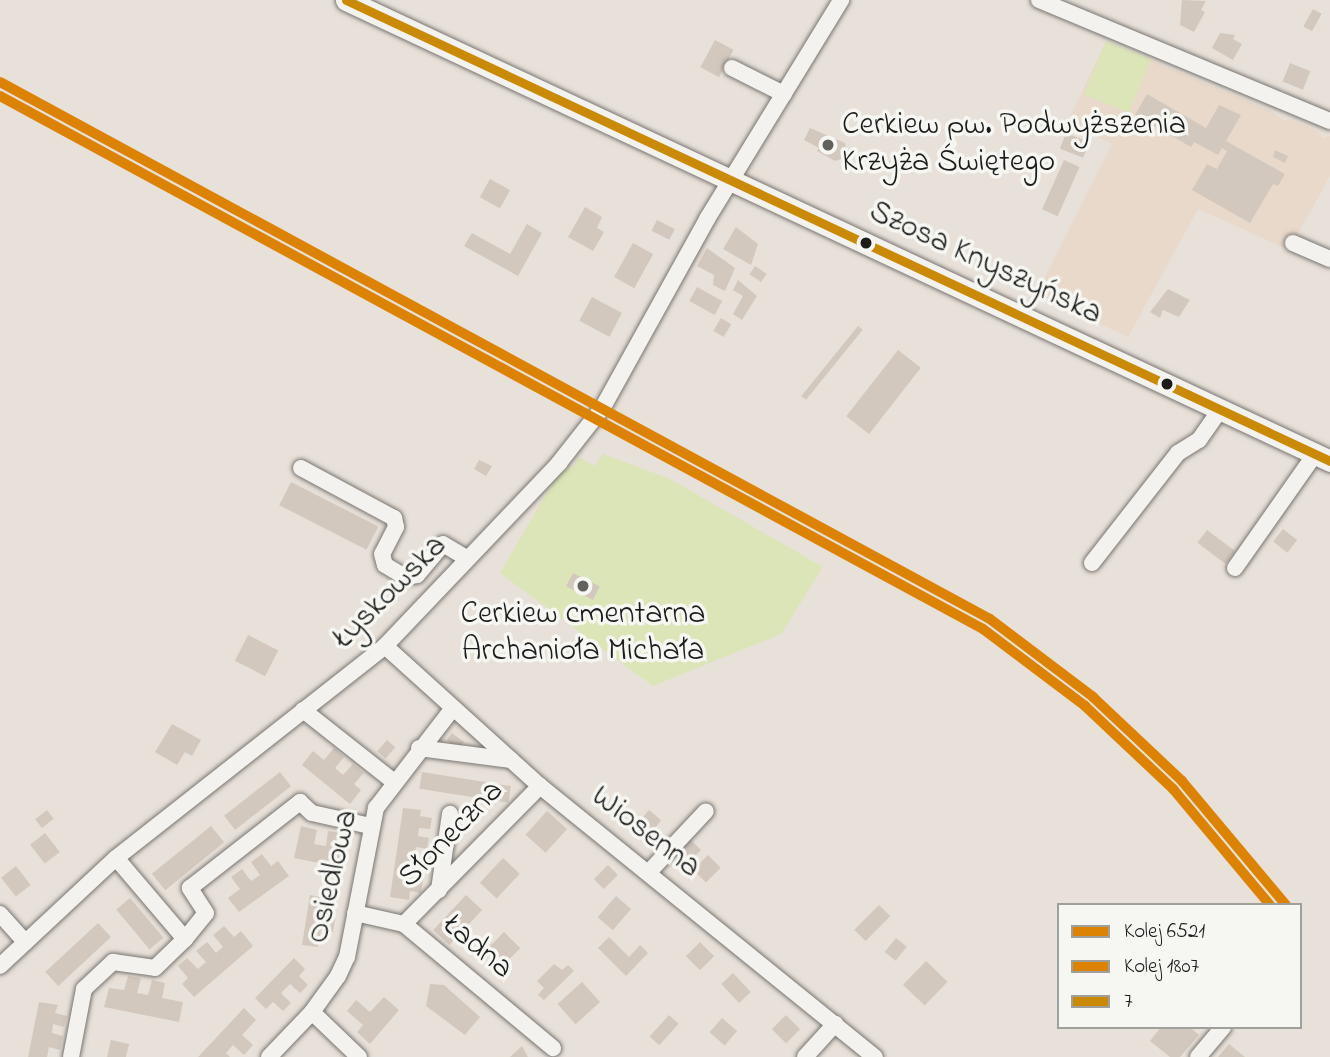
<!DOCTYPE html>
<html>
<head>
<meta charset="utf-8">
<style>
  body { margin:0 }
  #map { position:relative; width:1330px; height:1057px; overflow:hidden; background:#e8e1d9; font-family:"Indie Flower",sans-serif }
  div>[style] { position:absolute }
  .built>* { inset:0; background:#e9d9ca }
  .green>* { inset:0; background:#dce5b8; transform-origin:0 0 }
  .building>* { inset:0; background:#d3c8bd; transform-origin:0 0 }
  .roads { filter:drop-shadow(0 0 2px #787571) drop-shadow(0 0 2px #787571) }
  .minor>* { height:16px; margin:-8px; padding:0 8px; transform-origin:8px; border-radius:8px; background:#f3f2ef }
  .major>* { height:21px; margin:-10.5px; padding:0 10.5px; transform-origin:10.5px; border-radius:10.5px; background:#f3f2ef }
  .bus-1>* { height:9px; margin:-4.5px; padding:0 4.5px; transform-origin:4.5px; border-radius:4.5px; background:#cb8a06 }
  .rail-1>* { height:10px; margin:-5px; padding:0 5px; transform-origin:5px; border-radius:5px; background:#dd8304 }
  .rail-2>* { height:10px; margin:-5px; padding:0 5px; transform-origin:5px; border-radius:5px; background:#dd8304 }
  .dots>* { width:19px; height:19px; translate:-50% -50%; box-sizing:border-box; border:4px solid #f6f6f2; border-radius:50% }
  span { translate:-50% -50%; white-space:nowrap; text-align:center; line-height:1.15; -webkit-text-stroke:7px #f6f6f2; paint-order:stroke }
  .poi-label { font-size:32px; color:#1c1c1c }
  .left { translate:0 -50%; text-align:left }
  .street-label { font-size:32px; color:#1c1c1c }
  .legend { position:absolute; left:1057px; top:903px; width:245px; height:126px; box-sizing:border-box; background:#f6f6f2; border:2px solid #9f9f9c; margin:0; padding:9px 12px; list-style:none; font-size:21px; color:#1c1c1c }
  .legend li { display:flex; align-items:center; gap:14px; height:35px }
  .legend b { width:35px; border:2px solid #9f9f9c }
</style>
</head>
<body>
<div id="map">
  <div class="built">
    <div style="clip-path:polygon(1106px 41px,1271px 111px,1285px 121px,1288px 119px,1313px 129px,1324px 138px,1330px 136px,1330px 176px,1289px 250px,1198px 209px,1128px 337px,1037px 293px,1112px 144px,1068px 121px)"></div>
  </div>
  <div class="green">
    <div style="left:1106px;top:41px;width:48px;height:58px;rotate:22deg"></div>
    <div style="clip-path:polygon(603px 454px,670px 479px,823px 567px,781px 634px,653px 686px,500px 573px,563px 465px,572px 468px,579px 457px,594px 466px)"></div>
  </div>
  <div class="building">
    <div style="clip-path:polygon(1182px 0,1206px 1px,1201px 10px,1205px 12px,1194px 32px,1180px 25px)"></div>
    <div style="left:1313px;top:9px;width:10px;height:20px;rotate:29deg"></div>
    <div style="clip-path:polygon(1220px 33px,1235px 35px,1233px 39px,1242px 44px,1233px 60px,1212px 48px)"></div>
    <div style="left:715px;top:40px;width:21px;height:31px;rotate:28deg"></div>
    <div style="left:1290px;top:63px;width:22px;height:20px;rotate:22deg"></div>
    <div style="clip-path:polygon(1147px 94px,1206px 128px,1219px 105px,1241px 115px,1226px 141px,1285px 174px,1278px 186px,1273px 184px,1250px 223px,1192px 190px,1207px 164px,1217px 169px,1227px 151px,1222px 148px,1218px 155px,1194px 142px,1191px 147px,1135px 115px)"></div>
    <div style="clip-path:polygon(810px 128px,845px 143px,847px 157px,835px 161px,817px 151px,819px 148px,804px 140px)"></div>
    <div style="left:1066px;top:133px;width:25px;height:17px;rotate:21deg"></div>
    <div style="clip-path:polygon(1275px 150px,1288px 156px,1285px 163px,1273px 157px)"></div>
    <div style="left:1064px;top:160px;width:17px;height:54px;rotate:24deg"></div>
    <div style="left:490px;top:179px;width:23px;height:21px;rotate:29deg"></div>
    <div style="clip-path:polygon(585px 207px,602px 217px,597px 228px,604px 232px,593px 251px,568px 237px)"></div>
    <div style="left:657px;top:220px;width:20px;height:12px;rotate:27deg"></div>
    <div style="clip-path:polygon(527px 224px,542px 233px,518px 276px,464px 246px,472px 233px,510px 254px)"></div>
    <div style="clip-path:polygon(736px 227px,758px 244px,751px 265px,723px 249px)"></div>
    <div style="left:633px;top:243px;width:23px;height:39px;rotate:29deg"></div>
    <div style="clip-path:polygon(707px 248px,735px 268px,725px 291px,713px 285px,714px 275px,697px 266px)"></div>
    <div style="left:755px;top:266px;width:14px;height:10px;rotate:34deg"></div>
    <div style="clip-path:polygon(738px 280px,757px 296px,742px 320px,733px 314px,743px 296px,733px 290px)"></div>
    <div style="left:697px;top:287px;width:29px;height:16px;rotate:29deg"></div>
    <div style="clip-path:polygon(1168px 289px,1190px 300px,1179px 317px,1163px 310px,1160px 318px,1150px 312px)"></div>
    <div style="left:592px;top:297px;width:34px;height:27px;rotate:28deg"></div>
    <div style="left:721px;top:318px;width:12px;height:15px;rotate:31deg"></div>
    <div style="left:858px;top:326px;width:6px;height:90px;rotate:39deg"></div>
    <div style="left:898px;top:350px;width:29px;height:84px;rotate:38deg"></div>
    <div style="clip-path:polygon(479px 460px,492px 466px,486px 476px,474px 469px)"></div>
    <div style="left:291px;top:482px;width:98px;height:26px;rotate:27deg"></div>
    <div style="left:1283px;top:529px;width:18px;height:16px;rotate:38deg"></div>
    <div style="left:1207px;top:530px;width:35px;height:16px;rotate:37deg"></div>
    <div style="left:573px;top:573px;width:30px;height:15px;rotate:27deg"></div>
    <div style="left:248px;top:635px;width:34px;height:29px;rotate:27deg"></div>
    <div style="clip-path:polygon(172px 724px,201px 740px,192px 756px,185px 752px,177px 765px,155px 752px)"></div>
    <div style="left:452px;top:733px;width:15px;height:9px;rotate:37deg"></div>
    <div style="left:387px;top:740px;width:11px;height:15px;rotate:41deg"></div>
    <div style="clip-path:polygon(334px 748px,344px 757px,335px 768px,343px 775px,353px 764px,364px 773px,354px 784px,361px 790px,350px 804px,302px 765px,313px 751px,324px 760px)"></div>
    <div style="left:280px;top:772px;width:18px;height:71px;rotate:52deg"></div>
    <div style="left:422px;top:772px;width:90px;height:17px;rotate:9deg"></div>
    <div style="clip-path:polygon(403px 808px,421px 810px,420px 816px,432px 818px,430px 829px,419px 828px,418px 836px,429px 838px,427px 849px,416px 847px,415px 856px,426px 857px,424px 872px,413px 870px,412px 878px,423px 880px,421px 893px,410px 891px,409px 900px,390px 897px)"></div>
    <div style="left:47px;top:810px;width:11px;height:15px;rotate:52deg"></div>
    <div style="left:649px;top:810px;width:16px;height:19px;rotate:40deg"></div>
    <div style="left:547px;top:811px;width:27px;height:32px;rotate:42deg"></div>
    <div style="left:211px;top:826px;width:21px;height:76px;rotate:51deg"></div>
    <div style="clip-path:polygon(301px 826px,317px 830px,314px 844px,326px 846px,328px 831px,341px 833px,338px 848px,347px 851px,344px 868px,294px 858px)"></div>
    <div style="left:45px;top:833px;width:24px;height:19px;rotate:52deg"></div>
    <div style="left:689px;top:838px;width:17px;height:21px;rotate:45deg"></div>
    <div style="clip-path:polygon(262px 854px,271px 866px,278px 861px,289px 876px,239px 912px,228px 898px,240px 889px,231px 877px,242px 869px,251px 881px,260px 875px,251px 862px)"></div>
    <div style="left:708px;top:855px;width:18px;height:21px;rotate:45deg"></div>
    <div style="left:503px;top:858px;width:23px;height:34px;rotate:43deg"></div>
    <div style="left:608px;top:865px;width:14px;height:20px;rotate:45deg"></div>
    <div style="left:16px;top:866px;width:24px;height:19px;rotate:52deg"></div>
    <div style="clip-path:polygon(310px 895px,326px 898px,323px 917px,335px 919px,333px 932px,321px 930px,318px 947px,302px 945px)"></div>
    <div style="left:466px;top:895px;width:22px;height:48px;rotate:43deg"></div>
    <div style="left:616px;top:896px;width:20px;height:28px;rotate:41deg"></div>
    <div style="left:130px;top:898px;width:52px;height:18px;rotate:50deg"></div>
    <div style="left:879px;top:905px;width:16px;height:35px;rotate:45deg"></div>
    <div style="left:98px;top:923px;width:19px;height:72px;rotate:47deg"></div>
    <div style="clip-path:polygon(224px 926px,234px 937px,241px 931px,253px 946px,194px 997px,182px 984px,188px 978px,178px 966px,187px 958px,198px 969px,206px 962px,196px 951px,207px 942px,216px 953px,223px 947px,213px 935px)"></div>
    <div style="left:504px;top:932px;width:23px;height:24px;rotate:45deg"></div>
    <div style="clip-path:polygon(609px 937px,629px 957px,640px 945px,648px 953px,626px 976px,598px 948px)"></div>
    <div style="left:896px;top:938px;width:14px;height:18px;rotate:39deg"></div>
    <div style="left:700px;top:942px;width:20px;height:20px;rotate:45deg"></div>
    <div style="clip-path:polygon(294px 958px,305px 969px,299px 976px,308px 985px,300px 993px,290px 984px,281px 993px,291px 1003px,283px 1011px,273px 1002px,266px 1009px,255px 998px)"></div>
    <div style="left:926px;top:961px;width:30px;height:33px;rotate:44deg"></div>
    <div style="clip-path:polygon(554px 964px,562px 970px,568px 965px,574px 971px,544px 1000px,538px 995px,544px 988px,537px 981px)"></div>
    <div style="left:733px;top:973px;width:26px;height:16px;rotate:47deg"></div>
    <div style="clip-path:polygon(128px 976px,141px 978px,137px 993px,148px 995px,152px 980px,165px 983px,162px 998px,183px 1002px,179px 1022px,104px 1007px,109px 988px,124px 990px)"></div>
    <div style="left:582px;top:982px;width:27px;height:33px;rotate:48deg"></div>
    <div style="clip-path:polygon(430px 984px,444px 985px,480px 1017px,465px 1035px,426px 1006px)"></div>
    <div style="clip-path:polygon(384px 997px,399px 1010px,370px 1044px,357px 1032px,363px 1025px,347px 1011px,356px 1000px,370px 1012px)"></div>
    <div style="clip-path:polygon(39px 1002px,58px 1005px,55px 1013px,67px 1016px,64px 1027px,53px 1024px,52px 1033px,63px 1036px,60px 1050px,49px 1047px,47px 1057px,28px 1057px)"></div>
    <div style="clip-path:polygon(244px 1008px,256px 1020px,242px 1035px,253px 1045px,244px 1055px,233px 1045px,226px 1053px,230px 1057px,198px 1057px)"></div>
    <div style="left:669px;top:1015px;width:13px;height:29px;rotate:42deg"></div>
    <div style="left:786px;top:1015px;width:20px;height:20px;rotate:45deg"></div>
    <div style="left:722px;top:1018px;width:20px;height:19px;rotate:41deg"></div>
    <div style="clip-path:polygon(1161px 1027px,1190px 1027px,1199px 1035px,1180px 1057px,1170px 1057px,1150px 1041px)"></div>
    <div style="clip-path:polygon(111px 1040px,129px 1044px,126px 1057px,107px 1057px)"></div>
    <div style="clip-path:polygon(1229px 1044px,1245px 1057px,1218px 1057px)"></div>
    <div style="clip-path:polygon(522px 1046px,528px 1057px,510px 1057px)"></div>
  </div>
  <div class="roads">
    <div class="minor">
      <div style="left:1039px;top:0;width:315px;rotate:22.6deg"></div>
      <div style="left:732px;top:68px;width:58px;rotate:26.6deg"></div>
      <div style="left:1293px;top:243px;width:40px;rotate:23.4deg"></div>
      <div style="left:301px;top:468px;width:106px;rotate:28.3deg"></div>
      <div style="left:394px;top:518px;width:9px;rotate:77deg"></div>
      <div style="left:396px;top:527px;width:30px;rotate:117deg"></div>
      <div style="left:382px;top:554px;width:11px;rotate:75deg"></div>
      <div style="left:385px;top:565px;width:23px;rotate:31deg"></div>
      <div style="left:405px;top:577px;width:12px;rotate:-9deg"></div>
      <div style="left:417px;top:575px;width:40px;rotate:-50deg"></div>
      <div style="left:443px;top:544px;width:27px;rotate:31deg"></div>
      <div style="left:1092px;top:563px;width:140px;rotate:-52deg"></div>
      <div style="left:1178px;top:453px;width:25px;rotate:-32deg"></div>
      <div style="left:1199px;top:440px;width:37px;rotate:-55deg"></div>
      <div style="left:1235px;top:568px;width:139px;rotate:-54.9deg"></div>
      <div style="left:385px;top:646px;width:209px;rotate:42.1deg"></div>
      <div style="left:540px;top:786px;width:431px;rotate:39deg"></div>
      <div style="left:303px;top:710px;width:115px;rotate:38.3deg"></div>
      <div style="left:419px;top:748px;width:93px;rotate:7.4deg"></div>
      <div style="left:649px;top:872px;width:83px;rotate:-46.9deg"></div>
      <div style="left:439px;top:890px;width:77px;rotate:-81.8deg"></div>
      <div style="left:355px;top:913px;width:50px;rotate:12.7deg"></div>
      <div style="left:404px;top:924px;width:194px;rotate:39.8deg"></div>
      <div style="left:0;top:914px;width:38px;rotate:48deg"></div>
      <div style="left:404px;top:924px;width:194px;rotate:-45.4deg"></div>
      <div style="left:185px;top:939px;width:33px;rotate:-51deg"></div>
      <div style="left:206px;top:913px;width:30px;rotate:-123deg"></div>
      <div style="left:190px;top:888px;width:140px;rotate:-38deg"></div>
      <div style="left:300px;top:802px;width:16px;rotate:43deg"></div>
      <div style="left:312px;top:813px;width:59px;rotate:12.6deg"></div>
      <div style="left:0;top:966px;width:158px;rotate:-43deg"></div>
      <div style="left:116px;top:858px;width:342px;rotate:-38.2deg"></div>
      <div style="left:385px;top:646px;width:253px;rotate:-46.4deg"></div>
      <div style="left:559px;top:463px;width:71px;rotate:-51.8deg"></div>
      <div style="left:603px;top:407px;width:215px;rotate:-61deg"></div>
      <div style="left:707px;top:219px;width:257px;rotate:-58.5deg"></div>
      <div style="left:312px;top:1012px;width:65px;rotate:43.8deg"></div>
      <div style="left:71px;top:1057px;width:69px;rotate:-79.2deg"></div>
      <div style="left:84px;top:989px;width:40px;rotate:-43deg"></div>
      <div style="left:113px;top:962px;width:42px;rotate:8.1deg"></div>
      <div style="left:155px;top:968px;width:42px;rotate:-44deg"></div>
      <div style="left:185px;top:939px;width:106px;rotate:-130.4deg"></div>
      <div style="left:269px;top:1057px;width:62px;rotate:-46.3deg"></div>
      <div style="left:312px;top:1012px;width:44px;rotate:-54.2deg"></div>
      <div style="left:338px;top:976px;width:21px;rotate:-65deg"></div>
      <div style="left:347px;top:957px;width:152px;rotate:-79deg"></div>
      <div style="left:376px;top:808px;width:126px;rotate:-52.4deg"></div>
      <div style="left:805px;top:1057px;width:45px;rotate:-47.7deg"></div>
      <div style="left:1198px;top:1057px;width:39px;rotate:-50deg"></div>
    </div>
    <div class="major">
      <div style="left:346px;top:0;width:1087px;rotate:25.1deg"></div>
    </div>
  </div>
  <div class="bus-1">
    <div style="left:346px;top:0;width:1087px;rotate:25.1deg"></div>
  </div>
  <div class="rail-1">
    <div style="left:0;top:82px;width:1126px;rotate:28.48deg"></div>
    <div style="left:990px;top:619px;width:129px;rotate:37.1deg"></div>
    <div style="left:1093px;top:697px;width:122px;rotate:43.3deg"></div>
    <div style="left:1182px;top:781px;width:162px;rotate:50deg"></div>
  </div>
  <div class="rail-2">
    <div style="left:0;top:96px;width:1118px;rotate:28.47deg"></div>
    <div style="left:983px;top:629px;width:128px;rotate:37deg"></div>
    <div style="left:1085px;top:706px;width:121px;rotate:43.3deg"></div>
    <div style="left:1173px;top:789px;width:151px;rotate:50.1deg"></div>
  </div>
  <div class="dots">
    <div style="left:828px;top:145px;background:#63615e"></div>
    <div style="left:866px;top:243px;background:#1c1c1c"></div>
    <div style="left:1167px;top:384px;background:#1c1c1c"></div>
    <div style="left:583px;top:586px;background:#63615e"></div>
  </div>
  <div class="poi-label">
    <span class="left" style="left:842px;top:145px">Cerkiew pw. Podwyższenia<br>Krzyża Świętego</span>
    <span style="left:583px;top:634px">Cerkiew cmentarna<br>Archanioła Michała</span>
  </div>
  <div class="street-label">
    <span style="left:985px;top:264px;rotate:25deg">Szosa Knyszyńska</span>
    <span style="left:391px;top:593px;rotate:-45deg">Łyskowska</span>
    <span style="left:645px;top:833px;rotate:38deg">Wiosenna</span>
    <span style="left:452px;top:835px;rotate:-46deg">Słoneczna</span>
    <span style="left:334px;top:877px;rotate:-77deg">Osiedlowa</span>
    <span style="left:477px;top:948px;rotate:40deg">Ładna</span>
  </div>
  <ul class="legend">
  <li><b style="height:9px;background:#dd8304"></b>Kolej 6521</li>
  <li><b style="height:9px;background:#dd8304"></b>Kolej 1807</li>
  <li><b style="height:9px;background:#cb8a06"></b>7</li>
  </ul>
</div>
</body>
</html>
